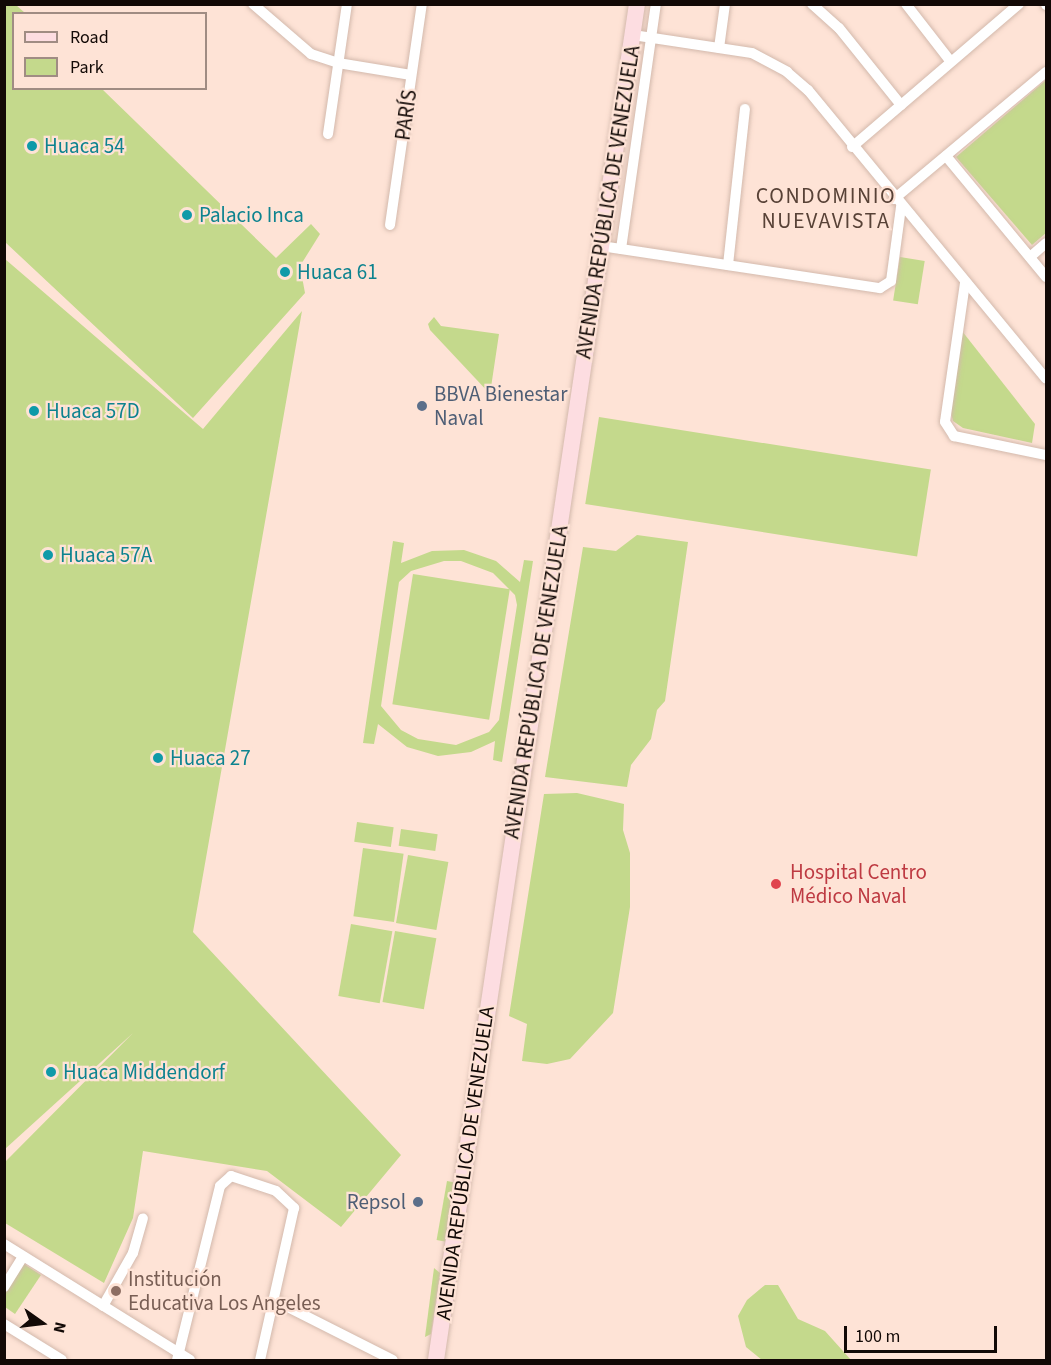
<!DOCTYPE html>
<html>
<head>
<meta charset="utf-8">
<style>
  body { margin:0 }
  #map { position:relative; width:1051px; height:1365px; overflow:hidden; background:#fee3d6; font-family:"Source Sans 3",sans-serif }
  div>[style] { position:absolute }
  .green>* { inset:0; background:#c4d98c; transform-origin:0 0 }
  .roads { filter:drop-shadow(0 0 2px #d3b9ac) drop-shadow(0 0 2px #d3b9ac) }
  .street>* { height:10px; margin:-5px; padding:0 5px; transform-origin:5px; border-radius:5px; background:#fff }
  .primary>* { height:16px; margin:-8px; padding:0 8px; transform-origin:8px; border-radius:8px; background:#fddde1 }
  .dots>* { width:16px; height:16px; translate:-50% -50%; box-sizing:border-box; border:3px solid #fee3d6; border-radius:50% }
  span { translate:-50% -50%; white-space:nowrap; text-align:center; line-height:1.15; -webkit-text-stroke:4.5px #fee3d6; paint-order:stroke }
  .street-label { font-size:21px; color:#120906 }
  .culture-label { font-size:21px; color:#0d838f }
  .left { translate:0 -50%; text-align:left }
  .service-label { font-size:21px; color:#4e5e75 }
  .right { translate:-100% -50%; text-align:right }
  .health-label { font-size:21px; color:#be3a42 }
  .education-label { font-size:21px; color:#785e54 }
  .neighbourhood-label { font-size:22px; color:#584237; letter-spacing:1.5px }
  .frame { position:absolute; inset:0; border:6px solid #120906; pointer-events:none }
  .legend { position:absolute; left:12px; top:12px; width:195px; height:78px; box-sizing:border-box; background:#fee3d6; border:2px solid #a08c83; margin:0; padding:8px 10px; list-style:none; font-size:18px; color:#120906 }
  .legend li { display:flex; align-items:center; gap:12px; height:30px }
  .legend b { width:30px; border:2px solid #a08c83 }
  .north { position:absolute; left:12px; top:1293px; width:60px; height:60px; -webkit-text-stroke:4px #fee3d6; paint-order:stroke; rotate:104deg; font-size:16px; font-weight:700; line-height:24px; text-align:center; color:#120906 }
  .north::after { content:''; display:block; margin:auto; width:21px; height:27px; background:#120906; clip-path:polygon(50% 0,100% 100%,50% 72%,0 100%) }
  .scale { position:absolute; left:844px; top:1326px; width:153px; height:27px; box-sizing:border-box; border:3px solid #120906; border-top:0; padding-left:8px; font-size:18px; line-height:21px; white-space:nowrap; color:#120906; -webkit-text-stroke:4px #fee3d6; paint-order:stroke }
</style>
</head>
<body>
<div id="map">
  <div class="green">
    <div style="clip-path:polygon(4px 5px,16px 5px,25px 13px,14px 14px,14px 88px,102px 89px,276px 258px,311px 224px,320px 234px,300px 266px,305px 293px,193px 418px,5px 242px)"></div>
    <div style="clip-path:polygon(1046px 80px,1046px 233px,1032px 245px,956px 157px)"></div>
    <div style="left:900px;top:257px;width:25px;height:44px;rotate:9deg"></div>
    <div style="clip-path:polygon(5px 259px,203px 429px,302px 311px,193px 932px,401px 1155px,341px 1227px,267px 1171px,143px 1151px,133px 1218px,104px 1283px,5px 1223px,5px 1162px,133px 1033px,5px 1149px)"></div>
    <div style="clip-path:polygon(434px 317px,441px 326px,499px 334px,490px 394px,430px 330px,428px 324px)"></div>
    <div style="clip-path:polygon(962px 331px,1035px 424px,1032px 443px,963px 428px,953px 421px,950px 409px)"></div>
    <div style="left:599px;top:417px;width:336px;height:88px;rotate:9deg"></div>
    <div style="clip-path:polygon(637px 535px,688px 542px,665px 701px,657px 710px,651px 739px,631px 765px,627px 787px,545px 777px,583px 547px,616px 551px)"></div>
    <div style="clip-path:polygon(evenodd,393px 541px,404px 543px,401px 563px,432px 551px,464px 550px,496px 561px,520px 582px,524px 560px,533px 561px,502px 762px,493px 760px,495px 741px,471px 752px,438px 756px,407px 747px,378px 724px,374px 744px,363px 743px,393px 541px,444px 561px,461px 561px,493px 573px,515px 595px,517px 605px,499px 720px,489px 732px,456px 745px,418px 739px,401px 730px,381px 706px,399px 582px,411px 571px,444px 561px)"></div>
    <div style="left:413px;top:574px;width:98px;height:132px;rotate:9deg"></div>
    <div style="clip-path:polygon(577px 793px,624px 804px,623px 830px,630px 853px,630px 907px,613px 1013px,570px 1059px,547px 1064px,522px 1061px,527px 1024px,509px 1016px,544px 794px)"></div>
    <div style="left:357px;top:822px;width:37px;height:20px;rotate:8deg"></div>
    <div style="left:401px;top:829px;width:37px;height:17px;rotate:8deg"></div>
    <div style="left:363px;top:848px;width:41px;height:69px;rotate:8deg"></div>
    <div style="left:408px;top:855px;width:41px;height:69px;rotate:10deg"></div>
    <div style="left:351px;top:924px;width:42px;height:73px;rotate:10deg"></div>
    <div style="left:395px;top:931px;width:42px;height:72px;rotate:10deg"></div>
    <div style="left:447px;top:1181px;width:11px;height:60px;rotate:10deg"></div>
    <div style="clip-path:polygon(24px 1264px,41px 1275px,15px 1314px,5px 1307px,4px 1293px)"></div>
    <div style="clip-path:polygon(434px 1268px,440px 1273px,431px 1334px,425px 1337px)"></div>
    <div style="clip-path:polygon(765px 1285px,778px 1285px,798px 1319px,825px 1331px,851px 1360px,762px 1360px,746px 1347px,738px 1316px,747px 1300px)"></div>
  </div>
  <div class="roads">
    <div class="street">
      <div style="left:253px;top:4px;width:77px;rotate:40.8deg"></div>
      <div style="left:311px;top:54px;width:28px;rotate:18deg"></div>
      <div style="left:338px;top:63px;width:74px;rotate:9.3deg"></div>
      <div style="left:812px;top:4px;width:36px;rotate:42deg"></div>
      <div style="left:839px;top:28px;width:99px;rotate:51.2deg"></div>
      <div style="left:906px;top:4px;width:73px;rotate:52.2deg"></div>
      <div style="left:1046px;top:4px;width:1px;rotate:90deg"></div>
      <div style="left:633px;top:35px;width:120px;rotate:8.6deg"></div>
      <div style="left:752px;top:53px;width:40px;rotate:28deg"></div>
      <div style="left:787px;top:72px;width:28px;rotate:41deg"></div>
      <div style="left:808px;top:90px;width:374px;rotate:50.5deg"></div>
      <div style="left:719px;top:48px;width:44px;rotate:-82.2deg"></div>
      <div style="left:328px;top:134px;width:131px;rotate:-81.7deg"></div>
      <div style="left:852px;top:147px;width:220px;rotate:-40.6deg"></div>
      <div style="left:946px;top:156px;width:157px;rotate:50.4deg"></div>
      <div style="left:894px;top:199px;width:198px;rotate:-39.9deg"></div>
      <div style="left:390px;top:225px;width:223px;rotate:-81.8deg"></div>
      <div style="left:601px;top:246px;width:282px;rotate:8.6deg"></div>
      <div style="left:880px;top:288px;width:13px;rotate:-32deg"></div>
      <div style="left:891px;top:281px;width:75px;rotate:-82.3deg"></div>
      <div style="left:621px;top:249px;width:247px;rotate:-81.9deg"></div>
      <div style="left:1030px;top:257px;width:21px;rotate:-41deg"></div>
      <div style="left:728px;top:265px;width:157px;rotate:-83.8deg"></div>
      <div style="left:965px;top:283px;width:140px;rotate:98.2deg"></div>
      <div style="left:945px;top:422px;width:17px;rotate:57deg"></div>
      <div style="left:954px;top:436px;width:94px;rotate:11.7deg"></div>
      <div style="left:4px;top:1244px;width:219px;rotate:31.9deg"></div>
      <div style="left:4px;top:1287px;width:36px;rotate:-58deg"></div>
      <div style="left:274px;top:1300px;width:133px;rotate:26.8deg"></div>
      <div style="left:103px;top:1306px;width:61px;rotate:-60.5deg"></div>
      <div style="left:133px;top:1253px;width:36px;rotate:-74deg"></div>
      <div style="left:4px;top:1324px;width:68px;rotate:31.8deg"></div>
      <div style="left:177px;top:1360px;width:179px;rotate:-76.1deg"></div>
      <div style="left:220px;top:1186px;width:15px;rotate:-42deg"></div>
      <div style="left:231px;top:1176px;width:47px;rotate:18.4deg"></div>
      <div style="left:276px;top:1191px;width:25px;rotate:43deg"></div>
      <div style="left:294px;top:1208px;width:156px;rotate:102.6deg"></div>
    </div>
    <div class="primary">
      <div style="left:436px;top:1360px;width:1371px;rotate:-81.57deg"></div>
    </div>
  </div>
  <div class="dots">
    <div style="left:32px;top:146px;background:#0f9aa8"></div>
    <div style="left:187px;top:215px;background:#0f9aa8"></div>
    <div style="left:285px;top:272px;background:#0f9aa8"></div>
    <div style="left:422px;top:406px;background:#5c6f8a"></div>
    <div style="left:34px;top:411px;background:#0f9aa8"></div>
    <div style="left:48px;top:555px;background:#0f9aa8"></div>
    <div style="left:158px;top:758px;background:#0f9aa8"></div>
    <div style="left:776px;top:884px;background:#e0444e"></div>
    <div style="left:51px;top:1072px;background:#0f9aa8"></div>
    <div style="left:418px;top:1202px;background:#5c6f8a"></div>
    <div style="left:116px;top:1291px;background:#8d6e63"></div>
  </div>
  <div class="street-label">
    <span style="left:406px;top:115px;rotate:-82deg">PARÍS</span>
    <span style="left:608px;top:202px;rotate:-81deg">AVENIDA REPÚBLICA DE VENEZUELA</span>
    <span style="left:536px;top:682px;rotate:-81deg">AVENIDA REPÚBLICA DE VENEZUELA</span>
    <span style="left:465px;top:1163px;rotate:-82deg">AVENIDA REPÚBLICA DE VENEZUELA</span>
  </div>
  <div class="culture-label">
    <span class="left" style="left:44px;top:146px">Huaca 54</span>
    <span class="left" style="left:199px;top:215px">Palacio Inca</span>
    <span class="left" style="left:297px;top:272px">Huaca 61</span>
    <span class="left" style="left:46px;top:411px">Huaca 57D</span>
    <span class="left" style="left:60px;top:555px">Huaca 57A</span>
    <span class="left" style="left:170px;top:758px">Huaca 27</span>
    <span class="left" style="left:63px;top:1072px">Huaca Middendorf</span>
  </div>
  <div class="service-label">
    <span class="left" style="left:434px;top:406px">BBVA Bienestar<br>Naval</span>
    <span class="right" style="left:406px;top:1202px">Repsol</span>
  </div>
  <div class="health-label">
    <span class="left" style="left:790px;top:884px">Hospital Centro<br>Médico Naval</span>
  </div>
  <div class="education-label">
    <span class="left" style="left:128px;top:1291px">Institución<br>Educativa Los Angeles</span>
  </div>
  <div class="neighbourhood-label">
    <span style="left:826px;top:209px">CONDOMINIO<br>NUEVAVISTA</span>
  </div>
  <div class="frame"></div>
  <ul class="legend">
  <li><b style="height:8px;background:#fddde1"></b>Road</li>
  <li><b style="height:16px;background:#c4d98c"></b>Park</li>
  </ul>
  <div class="north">N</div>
  <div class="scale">100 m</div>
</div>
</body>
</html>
